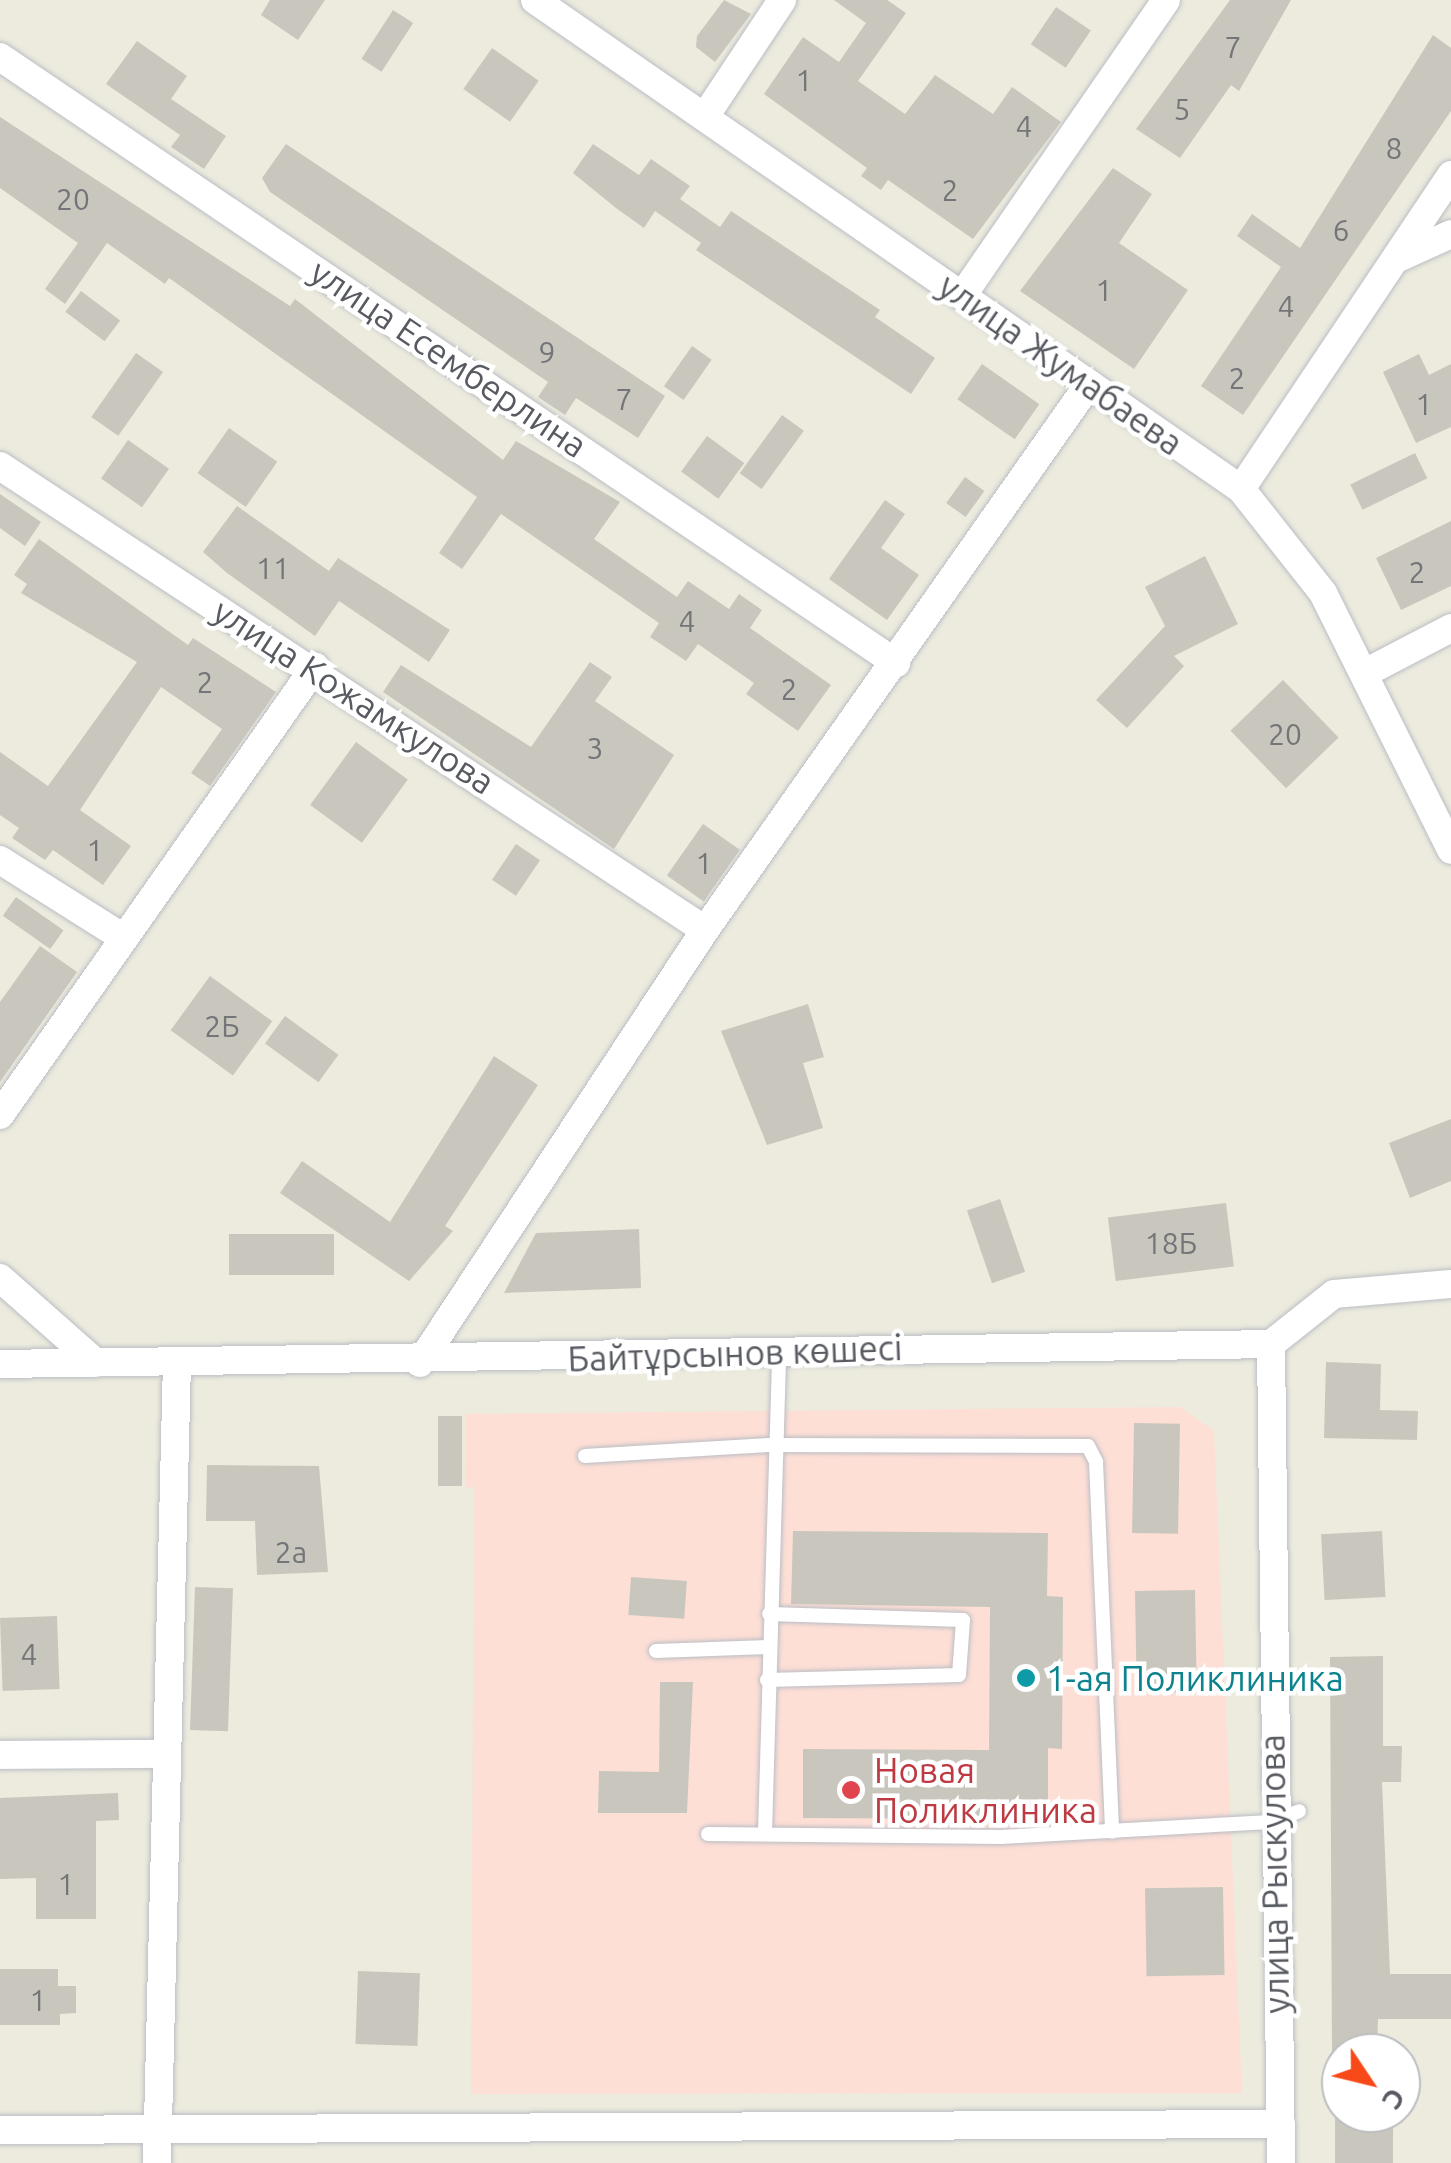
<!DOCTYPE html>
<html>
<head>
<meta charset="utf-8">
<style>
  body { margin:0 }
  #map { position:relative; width:1451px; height:2163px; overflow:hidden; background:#ecebde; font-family:Ubuntu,sans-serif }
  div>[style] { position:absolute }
  .medical>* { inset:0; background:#fddfd6 }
  .building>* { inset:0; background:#c9c7bd; transform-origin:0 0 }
  .roads { filter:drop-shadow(0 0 2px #bbbdc4) drop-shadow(0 0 2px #bbbdc4) }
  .lane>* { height:14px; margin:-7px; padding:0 7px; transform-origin:7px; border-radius:7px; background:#fff }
  .street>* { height:28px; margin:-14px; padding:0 14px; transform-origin:14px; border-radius:14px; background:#fff }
  .dots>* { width:28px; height:28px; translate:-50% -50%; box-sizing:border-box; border:5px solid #fff; border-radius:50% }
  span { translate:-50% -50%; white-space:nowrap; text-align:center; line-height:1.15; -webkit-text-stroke:9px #fff; paint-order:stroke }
  .number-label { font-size:30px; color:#747578 }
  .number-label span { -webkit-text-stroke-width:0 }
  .street-label { font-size:35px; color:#575a61 }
  .culture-label { font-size:35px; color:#0d838f }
  .left { translate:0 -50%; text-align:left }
  .health-label { font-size:35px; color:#be3a42 }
  .north { position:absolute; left:1321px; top:2033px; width:100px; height:100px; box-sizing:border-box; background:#fff; border:2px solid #bcbdc0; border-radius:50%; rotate:125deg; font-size:28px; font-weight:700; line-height:40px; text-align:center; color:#575a61 }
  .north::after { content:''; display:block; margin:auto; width:35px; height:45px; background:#f84918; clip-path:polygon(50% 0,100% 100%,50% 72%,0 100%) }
</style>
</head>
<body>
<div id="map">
  <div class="medical">
    <div style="clip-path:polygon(1180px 1407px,1214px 1431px,1242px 2093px,471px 2094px,474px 1488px,465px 1487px,466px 1414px)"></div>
  </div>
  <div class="building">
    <div style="clip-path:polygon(270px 0,325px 0,298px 40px,261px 15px)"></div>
    <div style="clip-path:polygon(724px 0,751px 14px,715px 62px,696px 47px,697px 36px)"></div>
    <div style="clip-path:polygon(834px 0,887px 0,906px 13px,858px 81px,905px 114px,935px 75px,993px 114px,1012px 87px,1061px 122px,973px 239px,888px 180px,881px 190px,861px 176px,867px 168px,764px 94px,803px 37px,839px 62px,866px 23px)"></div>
    <div style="clip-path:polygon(1230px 0,1291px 0,1239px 91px,1231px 85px,1180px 158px,1136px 129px)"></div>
    <div style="left:1056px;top:7px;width:42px;height:45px;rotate:34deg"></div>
    <div style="left:393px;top:10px;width:24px;height:58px;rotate:33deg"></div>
    <div style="clip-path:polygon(1433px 35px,1451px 48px,1451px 111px,1243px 415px,1201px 386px,1281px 267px,1237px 236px,1252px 214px,1300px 248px)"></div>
    <div style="clip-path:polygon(137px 41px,187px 76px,171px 99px,226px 136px,204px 169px,171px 147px,180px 135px,106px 84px)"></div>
    <div style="left:492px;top:48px;width:57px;height:50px;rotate:35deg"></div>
    <div style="clip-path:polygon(0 117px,290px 306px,295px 299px,503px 460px,516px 441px,620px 502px,594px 539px,677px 597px,688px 581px,729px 609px,739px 594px,762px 610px,750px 628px,831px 685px,798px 731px,746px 694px,754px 683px,698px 644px,686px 661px,650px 637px,659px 623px,501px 514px,462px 569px,439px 553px,477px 497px,169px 278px,165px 284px,107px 243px,65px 304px,45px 289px,78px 243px,0 188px)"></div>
    <div style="clip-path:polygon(286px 144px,665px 396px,638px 438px,576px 398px,565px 415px,538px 397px,548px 382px,270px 192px,262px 178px)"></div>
    <div style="clip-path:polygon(593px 144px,639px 175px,651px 159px,690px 186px,680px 199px,720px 227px,731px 211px,880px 310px,875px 317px,935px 358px,911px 394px,696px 250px,701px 243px,655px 211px,644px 228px,616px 208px,573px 173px)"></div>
    <div style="clip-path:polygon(1113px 168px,1152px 194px,1119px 243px,1188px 290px,1134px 369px,1020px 291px)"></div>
    <div style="left:81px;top:291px;width:49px;height:26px;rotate:37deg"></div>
    <div style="left:692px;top:346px;width:24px;height:49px;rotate:35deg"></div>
    <div style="left:136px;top:353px;width:33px;height:78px;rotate:35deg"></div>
    <div style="clip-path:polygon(1419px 354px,1429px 375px,1451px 364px,1451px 427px,1416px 443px,1383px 372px)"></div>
    <div style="left:982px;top:364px;width:70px;height:43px;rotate:35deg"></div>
    <div style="left:782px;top:415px;width:27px;height:72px;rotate:36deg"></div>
    <div style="left:229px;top:428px;width:59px;height:55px;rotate:35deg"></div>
    <div style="left:707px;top:436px;width:46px;height:44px;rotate:36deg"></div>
    <div style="left:128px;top:440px;width:50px;height:47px;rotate:35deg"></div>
    <div style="left:1415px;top:453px;width:28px;height:72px;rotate:64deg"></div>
    <div style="left:965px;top:477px;width:24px;height:32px;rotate:36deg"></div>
    <div style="clip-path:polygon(0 494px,41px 522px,25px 546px,0 528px)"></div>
    <div style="clip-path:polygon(885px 500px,905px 514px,881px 548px,919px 575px,887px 620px,829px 579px)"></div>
    <div style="clip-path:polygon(237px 506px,329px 571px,338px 558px,450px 630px,429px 662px,339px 601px,315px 636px,227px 573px,203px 552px)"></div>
    <div style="clip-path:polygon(1451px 521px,1451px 586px,1401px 610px,1376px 558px)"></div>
    <div style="clip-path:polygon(39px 539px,188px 645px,193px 638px,276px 692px,210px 786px,191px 773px,222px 729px,161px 687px,80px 810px,131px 846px,103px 885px,53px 850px,45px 860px,12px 838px,19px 828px,0 815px,0 752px,48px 786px,137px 662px,21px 593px,27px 584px,14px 575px)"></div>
    <div style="clip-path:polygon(1205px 556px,1238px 624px,1174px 656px,1184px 666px,1127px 728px,1096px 700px,1165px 626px,1145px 587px)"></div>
    <div style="clip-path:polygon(590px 662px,612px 677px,595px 701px,674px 755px,614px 849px,383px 692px,401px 665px,531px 747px)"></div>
    <div style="left:1283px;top:680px;width:80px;height:73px;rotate:46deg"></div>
    <div style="left:356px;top:742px;width:64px;height:78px;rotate:36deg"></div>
    <div style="left:703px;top:824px;width:45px;height:63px;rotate:35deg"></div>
    <div style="left:516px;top:844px;width:29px;height:43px;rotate:34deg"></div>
    <div style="left:16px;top:897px;width:58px;height:23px;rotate:35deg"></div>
    <div style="clip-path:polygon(40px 946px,77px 972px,0 1082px,0 1002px)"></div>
    <div style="left:210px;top:976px;width:77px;height:67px;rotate:36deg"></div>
    <div style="clip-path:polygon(808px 1004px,824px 1057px,803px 1063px,823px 1128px,767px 1145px,721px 1031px)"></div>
    <div style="left:285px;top:1016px;width:66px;height:34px;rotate:36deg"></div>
    <div style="clip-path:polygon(494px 1056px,538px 1085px,445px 1226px,453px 1231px,409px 1281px,280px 1193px,302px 1161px,390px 1222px)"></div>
    <div style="clip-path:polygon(1451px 1119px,1451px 1181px,1410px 1198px,1389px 1143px)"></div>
    <div style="left:1000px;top:1199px;width:77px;height:35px;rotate:71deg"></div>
    <div style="left:1226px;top:1203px;width:64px;height:119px;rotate:83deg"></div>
    <div style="clip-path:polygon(639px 1229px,641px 1288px,504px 1293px,536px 1233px)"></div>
    <div style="left:229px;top:1234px;width:105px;height:41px"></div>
    <div style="clip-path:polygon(1326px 1362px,1381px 1364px,1380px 1410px,1418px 1411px,1417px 1440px,1324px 1438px)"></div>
    <div style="left:438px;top:1416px;width:24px;height:70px"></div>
    <div style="left:1134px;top:1423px;width:46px;height:110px;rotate:1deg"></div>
    <div style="clip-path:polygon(207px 1465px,319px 1466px,328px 1572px,257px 1575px,255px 1521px,206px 1521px)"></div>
    <div style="clip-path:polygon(793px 1531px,1048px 1533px,1047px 1596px,1063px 1597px,1062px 1749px,1048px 1748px,1048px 1819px,803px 1818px,803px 1749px,989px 1750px,990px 1607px,791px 1604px)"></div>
    <div style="left:1382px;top:1531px;width:66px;height:61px;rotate:87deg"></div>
    <div style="left:631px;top:1577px;width:56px;height:38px;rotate:4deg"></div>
    <div style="left:195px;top:1587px;width:38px;height:143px;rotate:2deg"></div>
    <div style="left:1195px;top:1590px;width:102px;height:60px;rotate:89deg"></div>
    <div style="left:57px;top:1616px;width:73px;height:57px;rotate:88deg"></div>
    <div style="clip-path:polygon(1383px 1656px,1383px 1746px,1402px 1746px,1401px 1782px,1382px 1782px,1390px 1974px,1451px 1974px,1451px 2019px,1378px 2019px,1377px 2053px,1332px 2053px,1330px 1657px)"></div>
    <div style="clip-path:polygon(660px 1682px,693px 1682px,687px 1813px,598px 1813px,599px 1771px,659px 1772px)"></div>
    <div style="clip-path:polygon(118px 1793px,119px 1820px,96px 1821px,96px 1919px,36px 1919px,36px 1878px,0 1879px,0 1798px)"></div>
    <div style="left:1223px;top:1887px;width:88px;height:78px;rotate:89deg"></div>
    <div style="clip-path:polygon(0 1969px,58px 1969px,58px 1986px,76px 1986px,76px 2013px,60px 2014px,60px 2025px,0 2025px)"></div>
    <div style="left:358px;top:1971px;width:62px;height:73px;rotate:2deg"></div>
    <div style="left:1335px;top:2113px;width:58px;height:50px"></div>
  </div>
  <div class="roads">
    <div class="lane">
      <div style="left:585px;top:1456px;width:184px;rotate:-3.4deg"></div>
      <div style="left:769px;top:1445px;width:319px;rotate:0.2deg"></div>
      <div style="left:1088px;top:1446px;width:18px;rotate:63deg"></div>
      <div style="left:1096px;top:1462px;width:370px;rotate:87.5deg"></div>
      <div style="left:656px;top:1651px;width:112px;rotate:-2deg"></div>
      <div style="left:767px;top:1680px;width:192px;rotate:-1.5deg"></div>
      <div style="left:959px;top:1675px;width:55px;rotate:-85.8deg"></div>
      <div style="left:963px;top:1620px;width:194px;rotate:-178.2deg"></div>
      <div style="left:765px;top:1832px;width:481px;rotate:-88.3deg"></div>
      <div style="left:708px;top:1834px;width:293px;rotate:0.6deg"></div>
      <div style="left:1001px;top:1837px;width:270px;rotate:-3.2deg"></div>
      <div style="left:1271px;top:1822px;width:30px;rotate:-21deg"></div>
    </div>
    <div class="street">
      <div style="left:535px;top:0;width:859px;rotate:34.71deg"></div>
      <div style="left:1241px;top:489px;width:132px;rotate:51.7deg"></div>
      <div style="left:1323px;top:593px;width:287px;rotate:63.5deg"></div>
      <div style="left:0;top:57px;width:1082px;rotate:34.07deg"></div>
      <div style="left:706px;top:115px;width:138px;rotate:-56.5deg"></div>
      <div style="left:1396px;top:259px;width:60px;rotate:-24.4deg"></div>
      <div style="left:962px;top:296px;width:359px;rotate:-55.4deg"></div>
      <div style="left:0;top:466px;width:844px;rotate:33.35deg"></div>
      <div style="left:1241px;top:489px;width:378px;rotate:-56.2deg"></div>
      <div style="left:1365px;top:673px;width:97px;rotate:-27.6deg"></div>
      <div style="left:0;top:860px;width:146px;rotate:32.2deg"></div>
      <div style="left:0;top:1115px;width:548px;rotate:-54.89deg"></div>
      <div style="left:0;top:1278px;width:128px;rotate:41.5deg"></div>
      <div style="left:1271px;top:1344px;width:819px;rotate:89.3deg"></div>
      <div style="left:1271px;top:1344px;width:80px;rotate:-38.4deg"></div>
      <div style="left:1334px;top:1294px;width:117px;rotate:-4.9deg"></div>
      <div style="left:420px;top:1363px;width:518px;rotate:-56.65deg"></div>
      <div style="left:705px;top:930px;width:668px;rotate:-54.88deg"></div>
      <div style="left:0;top:1364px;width:1271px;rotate:-0.9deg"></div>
      <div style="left:0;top:1755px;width:161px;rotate:-0.4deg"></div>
      <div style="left:0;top:2130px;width:1281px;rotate:-0.27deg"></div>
      <div style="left:157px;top:2163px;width:799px;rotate:-88.57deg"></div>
    </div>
  </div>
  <div class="dots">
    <div style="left:1026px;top:1678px;background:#0f9aa8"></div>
    <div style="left:851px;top:1790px;background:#e0444e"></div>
  </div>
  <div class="number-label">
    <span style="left:1233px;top:47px">7</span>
    <span style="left:804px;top:80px">1</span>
    <span style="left:1182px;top:109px">5</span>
    <span style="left:1024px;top:126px">4</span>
    <span style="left:1394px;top:148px">8</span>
    <span style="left:950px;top:190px">2</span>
    <span style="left:73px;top:199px">20</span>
    <span style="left:1341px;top:230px">6</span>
    <span style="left:1104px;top:290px">1</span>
    <span style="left:1286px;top:306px">4</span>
    <span style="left:547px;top:352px">9</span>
    <span style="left:1237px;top:378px">2</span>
    <span style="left:624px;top:399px">7</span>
    <span style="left:1424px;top:404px">1</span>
    <span style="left:273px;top:568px">11</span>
    <span style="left:1417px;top:572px">2</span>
    <span style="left:687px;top:621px">4</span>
    <span style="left:205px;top:682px">2</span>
    <span style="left:789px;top:689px">2</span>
    <span style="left:1285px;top:734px">20</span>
    <span style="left:595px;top:748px">3</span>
    <span style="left:95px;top:850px">1</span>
    <span style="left:704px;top:863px">1</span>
    <span style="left:222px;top:1026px">2Б</span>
    <span style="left:1171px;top:1243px">18Б</span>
    <span style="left:291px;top:1552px">2а</span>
    <span style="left:29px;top:1654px">4</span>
    <span style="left:66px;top:1884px">1</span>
    <span style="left:38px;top:2000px">1</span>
  </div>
  <div class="street-label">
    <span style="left:449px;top:358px;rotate:34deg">улица Есемберлина</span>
    <span style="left:1061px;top:364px;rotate:35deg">улица Жумабаева</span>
    <span style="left:354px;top:696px;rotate:33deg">улица Кожамкулова</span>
    <span style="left:735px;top:1353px;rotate:-2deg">Байтұрсынов көшесі</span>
    <span style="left:1274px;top:1874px;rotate:-91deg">улица Рыскулова</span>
  </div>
  <div class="culture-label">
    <span class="left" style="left:1046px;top:1678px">1-ая Поликлиника</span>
  </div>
  <div class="health-label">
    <span class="left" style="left:874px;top:1790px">Новая<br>Поликлиника</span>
  </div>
  <div class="north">С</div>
</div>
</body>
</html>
